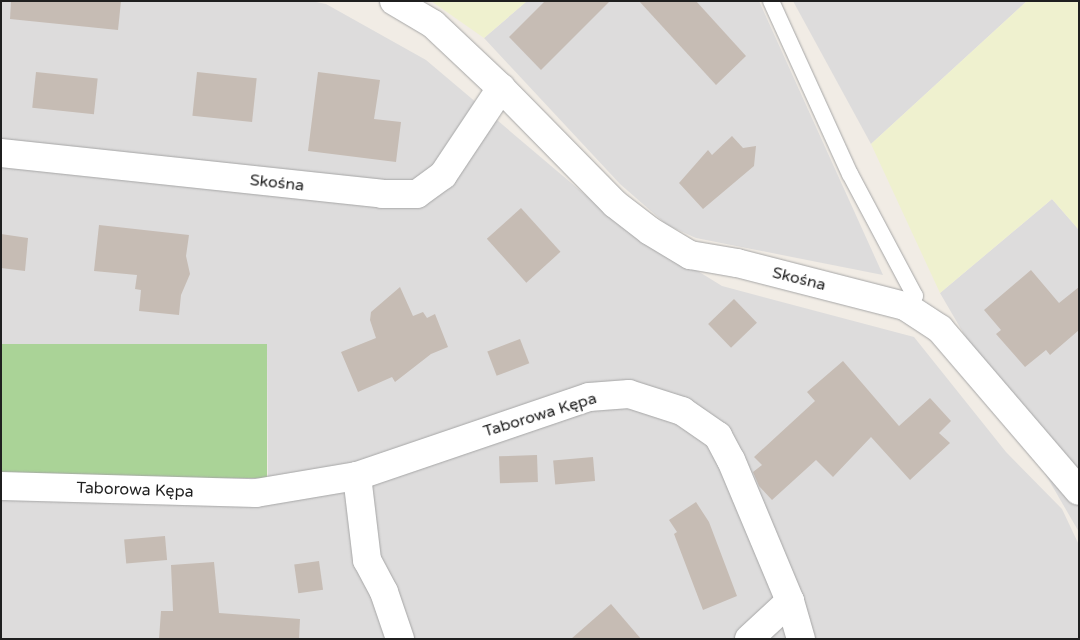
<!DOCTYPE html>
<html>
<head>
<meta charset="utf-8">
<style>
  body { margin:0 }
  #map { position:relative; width:1080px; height:640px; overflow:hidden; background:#f1ece5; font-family:"Varela Round",sans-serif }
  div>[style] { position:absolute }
  .residential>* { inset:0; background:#dddcdc }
  .farmland>* { inset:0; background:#eff1cf }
  .forest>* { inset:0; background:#aad397; transform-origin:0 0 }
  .building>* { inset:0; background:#c6bcb4; transform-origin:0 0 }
  .roads { filter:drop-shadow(0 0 1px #a6a6a6) drop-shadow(0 0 1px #a6a6a6) }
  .lane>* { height:16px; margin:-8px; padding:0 8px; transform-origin:8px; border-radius:8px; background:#fff }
  .street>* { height:28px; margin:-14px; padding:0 14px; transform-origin:14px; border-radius:14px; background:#fff }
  span { translate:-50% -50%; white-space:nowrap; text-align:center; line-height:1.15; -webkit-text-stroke:5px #fff; paint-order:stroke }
  .street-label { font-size:16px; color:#1f1f1f }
  .frame { position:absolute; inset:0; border:2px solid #1f1f1f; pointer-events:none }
</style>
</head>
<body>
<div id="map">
  <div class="residential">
    <div style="clip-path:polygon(1px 1px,311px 1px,326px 4px,426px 60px,615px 220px,722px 286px,914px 337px,1006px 452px,1062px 509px,1079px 545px,1079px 639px,1px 639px,1px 477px,268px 478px,267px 344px,1px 349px)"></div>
    <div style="clip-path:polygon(527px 1px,759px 1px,883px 275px,696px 238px,667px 225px,620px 184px,484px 38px)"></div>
    <div style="clip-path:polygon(793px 1px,1027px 1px,871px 144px)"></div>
    <div style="clip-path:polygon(1052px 199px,1079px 230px,1079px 532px,940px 293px)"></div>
  </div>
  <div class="farmland">
    <div style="clip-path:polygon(431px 1px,527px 1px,484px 38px)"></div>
    <div style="clip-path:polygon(1027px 1px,1079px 1px,1079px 230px,1052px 199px,940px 293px,871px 144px)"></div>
  </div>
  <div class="forest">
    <div style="left:267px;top:344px;width:134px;height:266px;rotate:90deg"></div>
  </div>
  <div class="building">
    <div style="clip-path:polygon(11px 1px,121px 1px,118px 30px,10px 19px)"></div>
    <div style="clip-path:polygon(545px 1px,610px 1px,541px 70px,509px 37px)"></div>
    <div style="clip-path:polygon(639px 1px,696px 1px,746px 56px,716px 85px)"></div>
    <div style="left:36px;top:72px;width:62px;height:36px;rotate:6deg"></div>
    <div style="left:197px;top:72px;width:60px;height:44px;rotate:6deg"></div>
    <div style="clip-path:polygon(318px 72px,380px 80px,374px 119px,401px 122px,396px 162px,308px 151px)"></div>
    <div style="clip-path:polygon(732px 136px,743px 148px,756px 146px,754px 166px,703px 209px,679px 183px,708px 150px,712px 155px)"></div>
    <div style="left:521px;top:208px;width:59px;height:46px;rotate:48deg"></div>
    <div style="clip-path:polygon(99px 225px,189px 235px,186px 256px,190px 274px,181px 295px,179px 315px,139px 311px,141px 290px,135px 289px,137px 275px,94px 271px)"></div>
    <div style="clip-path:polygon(1px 234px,28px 238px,25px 271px,1px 268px)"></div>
    <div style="clip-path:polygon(1031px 270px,1059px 303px,1079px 287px,1079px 330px,1050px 355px,1046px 350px,1025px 367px,996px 334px,1001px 330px,984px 310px)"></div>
    <div style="clip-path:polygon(400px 287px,413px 316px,423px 312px,427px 318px,435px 314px,448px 347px,431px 354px,395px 382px,392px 377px,358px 392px,341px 352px,376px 338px,370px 320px,371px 312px)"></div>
    <div style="left:734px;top:299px;width:33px;height:36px;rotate:46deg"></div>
    <div style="left:520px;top:339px;width:26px;height:35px;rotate:69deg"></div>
    <div style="clip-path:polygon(843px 361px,899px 426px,930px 398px,951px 421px,939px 433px,950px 443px,910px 480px,871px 437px,833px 477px,816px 460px,772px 500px,759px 486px,753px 472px,762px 465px,754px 457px,815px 401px,807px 392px)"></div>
    <div style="left:537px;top:455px;width:27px;height:38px;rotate:88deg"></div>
    <div style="left:593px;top:457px;width:24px;height:40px;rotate:85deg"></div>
    <div style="clip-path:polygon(696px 502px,709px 522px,737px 596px,703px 610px,674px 534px,677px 532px,669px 520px)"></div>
    <div style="left:165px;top:536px;width:24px;height:41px;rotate:85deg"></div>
    <div style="left:319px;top:561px;width:29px;height:25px;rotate:82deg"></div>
    <div style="clip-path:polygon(214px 562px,219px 613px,300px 619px,299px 639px,159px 639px,161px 611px,173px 611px,171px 565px)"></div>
    <div style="clip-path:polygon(611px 604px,641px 639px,571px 639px)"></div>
  </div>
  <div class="roads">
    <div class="lane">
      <div style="left:771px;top:1px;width:190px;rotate:65.5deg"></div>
      <div style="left:850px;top:174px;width:138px;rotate:62deg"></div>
      <div style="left:915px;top:296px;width:14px;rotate:135deg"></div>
    </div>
    <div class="street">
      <div style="left:394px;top:1px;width:45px;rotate:30.5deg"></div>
      <div style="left:433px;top:24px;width:93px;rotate:43.3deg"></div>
      <div style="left:501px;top:88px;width:163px;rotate:45.5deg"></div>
      <div style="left:615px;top:204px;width:44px;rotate:37.6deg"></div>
      <div style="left:650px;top:231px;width:47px;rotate:31deg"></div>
      <div style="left:690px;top:255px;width:48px;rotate:9.7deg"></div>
      <div style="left:737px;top:263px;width:173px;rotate:14.4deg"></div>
      <div style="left:905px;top:306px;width:42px;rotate:33.3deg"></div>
      <div style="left:940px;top:329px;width:213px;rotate:49.4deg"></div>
      <div style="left:1px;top:153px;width:383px;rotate:6.1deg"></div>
      <div style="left:382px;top:194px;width:35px"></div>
      <div style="left:417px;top:194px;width:32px;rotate:-36deg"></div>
      <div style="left:443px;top:175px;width:105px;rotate:-56.3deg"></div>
      <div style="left:357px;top:476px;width:85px;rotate:83.2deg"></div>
      <div style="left:367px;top:560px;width:36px;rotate:62deg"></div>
      <div style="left:384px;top:592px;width:50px;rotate:71.2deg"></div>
      <div style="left:1px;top:486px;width:255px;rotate:1.6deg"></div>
      <div style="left:256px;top:493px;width:102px;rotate:-9.6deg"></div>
      <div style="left:357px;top:476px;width:245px;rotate:-18.8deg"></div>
      <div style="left:589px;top:397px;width:40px;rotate:-4.3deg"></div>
      <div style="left:629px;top:394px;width:56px;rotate:17.8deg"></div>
      <div style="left:682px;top:411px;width:44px;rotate:34.8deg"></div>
      <div style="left:718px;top:436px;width:27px;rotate:62deg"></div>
      <div style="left:731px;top:460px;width:153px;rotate:67.3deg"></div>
      <div style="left:790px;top:601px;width:40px;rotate:74deg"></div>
      <div style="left:749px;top:639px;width:56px;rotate:-42.8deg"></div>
    </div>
  </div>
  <div class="street-label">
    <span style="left:277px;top:183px;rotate:6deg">Skośna</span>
    <span style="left:799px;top:279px;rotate:14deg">Skośna</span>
    <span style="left:540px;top:415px;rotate:-17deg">Taborowa Kępa</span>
    <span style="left:135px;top:490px;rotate:2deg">Taborowa Kępa</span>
  </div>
  <div class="frame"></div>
</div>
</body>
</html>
